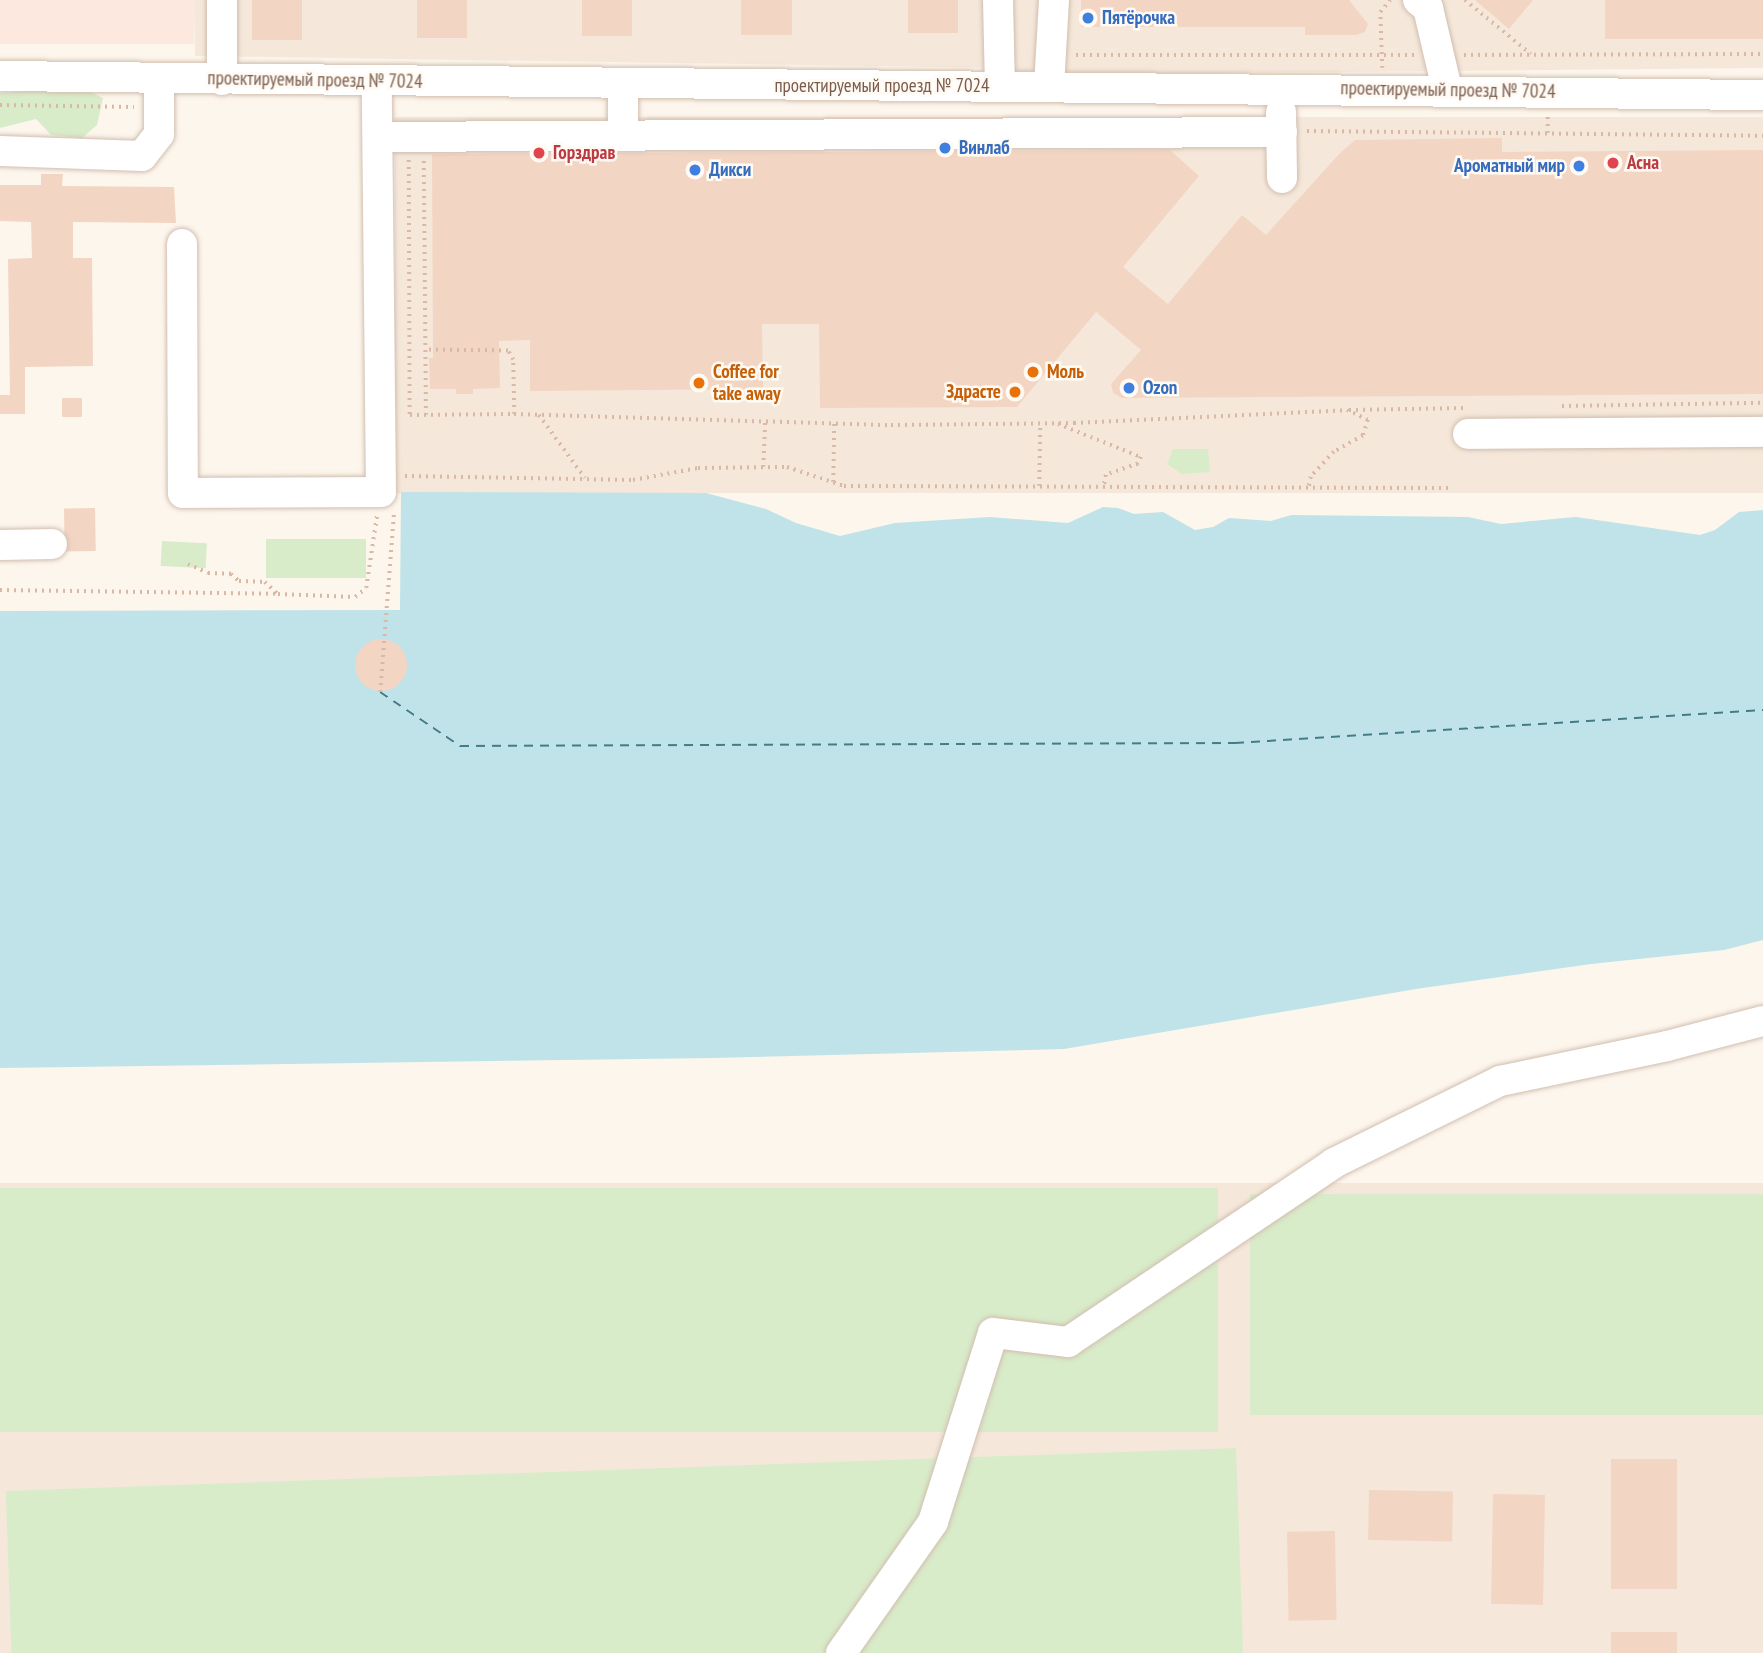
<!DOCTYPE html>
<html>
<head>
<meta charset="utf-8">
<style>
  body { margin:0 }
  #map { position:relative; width:1763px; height:1653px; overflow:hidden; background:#fdf6ec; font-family:"PT Sans Narrow",sans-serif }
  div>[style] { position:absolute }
  .residential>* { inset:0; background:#f5e8da; transform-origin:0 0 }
  .commercial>* { inset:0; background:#fde8e0; transform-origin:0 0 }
  .green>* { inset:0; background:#d8ecc9; transform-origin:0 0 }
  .water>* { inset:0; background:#bfe3e8 }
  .ferry>* { height:2px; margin-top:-1px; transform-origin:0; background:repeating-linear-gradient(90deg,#437c86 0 9px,transparent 0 16px) }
  .building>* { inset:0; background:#f3d5c3; transform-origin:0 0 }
  .round { border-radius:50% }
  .path>* { height:3.5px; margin-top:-1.75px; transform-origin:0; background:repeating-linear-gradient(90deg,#d9b8a5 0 2px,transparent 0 7px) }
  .roads { filter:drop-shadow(0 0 2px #d1beb0) drop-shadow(0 0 2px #d1beb0) }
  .minor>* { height:30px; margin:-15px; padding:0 15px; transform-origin:15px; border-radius:15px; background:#fff }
  .dots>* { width:19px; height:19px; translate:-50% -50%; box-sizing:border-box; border:4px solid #fffaf3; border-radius:50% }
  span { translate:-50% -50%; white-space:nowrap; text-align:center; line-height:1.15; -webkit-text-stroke:5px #fffaf3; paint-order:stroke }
  .shop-label { font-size:19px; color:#366cbe; font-weight:700 }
  .left { translate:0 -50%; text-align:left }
  .right { translate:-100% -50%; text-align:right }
  .street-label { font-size:19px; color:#7a5c4d }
  .health-label { font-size:19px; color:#be3a42; font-weight:700 }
  .food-label { font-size:19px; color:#c56008; font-weight:700 }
</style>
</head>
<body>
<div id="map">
  <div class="residential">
    <div style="clip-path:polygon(194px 0,1763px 0,1763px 68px,1012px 75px,1011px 68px,195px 56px)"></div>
    <div style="left:395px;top:117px;width:1368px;height:376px"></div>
    <div style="left:0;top:1183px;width:1763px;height:470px"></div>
  </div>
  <div class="commercial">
    <div style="left:0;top:0;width:194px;height:44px"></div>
  </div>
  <div class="green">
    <div style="clip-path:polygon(81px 87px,103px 98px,97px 125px,82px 138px,51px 135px,36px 119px,0 128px,0 93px)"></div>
    <div style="clip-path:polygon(1173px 449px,1208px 449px,1210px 472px,1182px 474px,1167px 464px)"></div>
    <div style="left:266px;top:539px;width:100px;height:39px"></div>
    <div style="left:162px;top:541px;width:45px;height:25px;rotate:3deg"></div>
    <div style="left:0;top:1188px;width:1218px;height:244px"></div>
    <div style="left:1763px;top:1194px;width:221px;height:513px;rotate:90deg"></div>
    <div style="left:1236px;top:1448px;width:205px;height:1231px;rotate:88deg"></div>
  </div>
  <div class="water">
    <div style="clip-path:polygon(401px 492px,706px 493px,766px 509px,796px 523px,840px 536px,895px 523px,990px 517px,1068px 523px,1103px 507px,1118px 508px,1134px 514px,1163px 512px,1195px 530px,1213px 527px,1229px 518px,1271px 521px,1291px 515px,1468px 517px,1501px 524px,1576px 517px,1700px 535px,1715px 530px,1739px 512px,1763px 510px,1763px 940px,1724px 950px,1591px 964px,1416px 989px,1064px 1049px,712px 1058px,0 1068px,0 611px,400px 610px)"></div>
  </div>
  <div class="ferry">
    <div style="left:380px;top:692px;width:97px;rotate:34deg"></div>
    <div style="left:460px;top:746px;width:775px;rotate:-0.22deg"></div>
    <div style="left:1235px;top:743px;width:529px;rotate:-3.58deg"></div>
  </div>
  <div class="building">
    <div style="left:252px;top:0;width:50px;height:40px"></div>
    <div style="left:417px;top:0;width:50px;height:38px"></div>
    <div style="left:582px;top:0;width:50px;height:36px"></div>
    <div style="left:741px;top:0;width:51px;height:35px"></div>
    <div style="left:908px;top:0;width:50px;height:33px"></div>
    <div style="clip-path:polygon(1081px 0,1349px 0,1368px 24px,1365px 32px,1356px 35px,1305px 35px,1305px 27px,1081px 27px)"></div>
    <div style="clip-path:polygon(1475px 0,1533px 0,1509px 29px)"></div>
    <div style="left:1605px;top:0;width:158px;height:39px"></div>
    <div style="clip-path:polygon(1502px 138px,1502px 152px,1763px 150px,1763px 394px,1122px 398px,1113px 393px,1111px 384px,1141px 350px,1096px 312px,1017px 407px,820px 408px,819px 324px,762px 324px,763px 389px,530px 391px,530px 340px,499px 341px,500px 388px,473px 389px,473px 394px,456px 394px,456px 389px,430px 389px,429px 358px,433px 358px,432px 154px,1170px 150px,1199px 176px,1123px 267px,1168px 304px,1242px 215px,1266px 235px,1339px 154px,1355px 140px)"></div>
    <div style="clip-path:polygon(41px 174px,63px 174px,62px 186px,174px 187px,176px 223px,73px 222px,73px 258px,92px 258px,93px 366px,25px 367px,25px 414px,0 414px,0 395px,10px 395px,8px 259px,32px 258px,31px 222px,0 221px,0 185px,41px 185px)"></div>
    <div style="left:62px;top:398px;width:20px;height:19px"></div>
    <div style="left:95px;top:508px;width:43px;height:31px;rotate:89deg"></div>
    <div class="round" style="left:355px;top:639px;width:52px;height:52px"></div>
    <div style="left:1611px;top:1459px;width:66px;height:130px"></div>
    <div style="left:1369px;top:1490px;width:84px;height:50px;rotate:1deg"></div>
    <div style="left:1493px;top:1494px;width:52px;height:110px;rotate:1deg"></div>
    <div style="left:1335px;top:1531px;width:89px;height:48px;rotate:89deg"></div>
    <div style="left:1677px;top:1632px;width:21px;height:66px;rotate:90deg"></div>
  </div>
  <div class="path">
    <div style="left:1465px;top:0;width:85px;rotate:39.3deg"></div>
    <div style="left:1076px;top:55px;width:338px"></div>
    <div style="left:1464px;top:55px;width:299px;rotate:-0.2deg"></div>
    <div style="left:1382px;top:68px;width:56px;rotate:-92deg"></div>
    <div style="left:1380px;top:12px;width:16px;rotate:-50deg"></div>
    <div style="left:0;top:105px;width:134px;rotate:0.9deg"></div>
    <div style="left:1548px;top:117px;width:16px;rotate:90deg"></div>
    <div style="left:1307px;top:131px;width:456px;rotate:0.6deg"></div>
    <div style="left:409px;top:160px;width:255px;rotate:89.8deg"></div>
    <div style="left:410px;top:415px;width:104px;rotate:-0.6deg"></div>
    <div style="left:514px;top:414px;width:54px;rotate:-91.1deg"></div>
    <div style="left:513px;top:360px;width:10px;rotate:-119deg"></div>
    <div style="left:508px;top:351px;width:82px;rotate:-179.3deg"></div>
    <div style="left:424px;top:161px;width:254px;rotate:89.5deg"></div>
    <div style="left:1562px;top:406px;width:201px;rotate:-0.9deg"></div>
    <div style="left:1349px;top:410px;width:115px;rotate:-1deg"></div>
    <div style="left:514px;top:414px;width:377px;rotate:1.7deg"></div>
    <div style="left:891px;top:425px;width:183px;rotate:-0.6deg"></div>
    <div style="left:1074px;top:423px;width:273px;rotate:-2.7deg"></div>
    <div style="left:1347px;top:410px;width:23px;rotate:25deg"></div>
    <div style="left:1368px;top:420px;width:17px;rotate:107deg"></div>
    <div style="left:1363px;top:436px;width:33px;rotate:151deg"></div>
    <div style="left:1334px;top:452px;width:34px;rotate:133deg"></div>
    <div style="left:1311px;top:477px;width:10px;rotate:101deg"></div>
    <div style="left:539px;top:415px;width:78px;rotate:53.9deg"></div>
    <div style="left:1058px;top:424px;width:89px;rotate:21.7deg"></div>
    <div style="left:1141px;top:457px;width:8px;rotate:113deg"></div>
    <div style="left:1138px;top:464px;width:34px;rotate:161deg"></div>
    <div style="left:1106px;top:475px;width:11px;rotate:100deg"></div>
    <div style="left:763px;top:467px;width:46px;rotate:-87.5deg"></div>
    <div style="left:405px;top:476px;width:228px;rotate:1deg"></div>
    <div style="left:633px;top:480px;width:66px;rotate:-10.5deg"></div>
    <div style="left:698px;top:468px;width:89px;rotate:-0.6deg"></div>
    <div style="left:787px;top:467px;width:60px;rotate:18.4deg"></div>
    <div style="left:844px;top:486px;width:604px;rotate:0.19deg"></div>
    <div style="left:833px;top:482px;width:58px;rotate:-89deg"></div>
    <div style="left:1039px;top:486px;width:62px;rotate:-89.1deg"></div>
    <div style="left:188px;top:564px;width:22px;rotate:24deg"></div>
    <div style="left:208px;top:573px;width:23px;rotate:2deg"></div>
    <div style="left:231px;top:574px;width:11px;rotate:41deg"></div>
    <div style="left:239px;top:581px;width:26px;rotate:2deg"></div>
    <div style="left:265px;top:582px;width:18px;rotate:43deg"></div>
    <div style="left:278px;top:594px;width:77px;rotate:2.2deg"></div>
    <div style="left:355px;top:597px;width:14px;rotate:-39deg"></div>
    <div style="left:366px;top:588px;width:75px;rotate:-81.5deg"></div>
    <div style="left:0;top:590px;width:276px;rotate:0.8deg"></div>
    <div style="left:380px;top:692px;width:181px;rotate:-85.6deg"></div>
  </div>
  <div class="roads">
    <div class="minor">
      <div style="left:222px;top:0;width:80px;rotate:90deg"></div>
      <div style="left:998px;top:0;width:86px;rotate:88.7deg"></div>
      <div style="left:1418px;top:0;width:13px;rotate:39deg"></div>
      <div style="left:1428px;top:8px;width:83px;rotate:76.8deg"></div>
      <div style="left:0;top:76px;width:1763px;rotate:0.62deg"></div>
      <div style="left:623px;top:84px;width:52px;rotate:90deg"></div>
      <div style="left:1049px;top:87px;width:87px;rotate:-86.7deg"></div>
      <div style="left:1281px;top:112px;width:66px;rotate:89.1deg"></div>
      <div style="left:378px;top:137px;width:904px;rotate:-0.32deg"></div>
      <div style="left:0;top:151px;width:142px;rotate:2deg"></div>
      <div style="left:142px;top:156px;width:28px;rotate:-52deg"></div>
      <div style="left:159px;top:134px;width:55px;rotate:-90deg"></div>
      <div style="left:182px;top:244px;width:249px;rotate:89.8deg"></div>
      <div style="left:183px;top:493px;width:198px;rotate:-0.3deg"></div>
      <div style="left:381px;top:492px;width:411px;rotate:-90.6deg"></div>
      <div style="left:1468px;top:434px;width:295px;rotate:-0.4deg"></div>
      <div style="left:0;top:545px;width:52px;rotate:-1.1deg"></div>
      <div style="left:841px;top:1653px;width:160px;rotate:-54.9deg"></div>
      <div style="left:933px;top:1522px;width:198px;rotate:-72.4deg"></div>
      <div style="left:993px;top:1333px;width:76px;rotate:6.8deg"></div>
      <div style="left:1068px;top:1342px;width:321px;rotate:-33.9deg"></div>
      <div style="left:1334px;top:1163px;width:185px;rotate:-26.3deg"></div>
      <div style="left:1500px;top:1081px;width:171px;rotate:-11.8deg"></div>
      <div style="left:1667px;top:1046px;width:99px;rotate:-14.6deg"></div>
    </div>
  </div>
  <div class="dots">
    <div style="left:1088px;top:18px;background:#3f7fe0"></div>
    <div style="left:945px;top:148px;background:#3f7fe0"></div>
    <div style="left:539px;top:153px;background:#e0444e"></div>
    <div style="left:1613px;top:163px;background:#e0444e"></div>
    <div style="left:1579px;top:166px;background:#3f7fe0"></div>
    <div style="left:695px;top:170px;background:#3f7fe0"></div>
    <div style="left:1033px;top:372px;background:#e8710a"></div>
    <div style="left:699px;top:383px;background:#e8710a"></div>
    <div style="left:1129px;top:388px;background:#3f7fe0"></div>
    <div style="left:1015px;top:392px;background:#e8710a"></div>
  </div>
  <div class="shop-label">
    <span class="left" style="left:1102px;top:18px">Пятёрочка</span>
    <span class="left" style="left:959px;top:148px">Винлаб</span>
    <span class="right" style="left:1565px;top:166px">Ароматный мир</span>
    <span class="left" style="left:709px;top:170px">Дикси</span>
    <span class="left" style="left:1143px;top:388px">Ozon</span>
  </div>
  <div class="street-label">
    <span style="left:315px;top:80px;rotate:1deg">проектируемый проезд № 7024</span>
    <span style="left:882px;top:86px">проектируемый проезд № 7024</span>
    <span style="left:1448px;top:90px;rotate:1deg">проектируемый проезд № 7024</span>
  </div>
  <div class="health-label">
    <span class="left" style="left:553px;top:153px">Горздрав</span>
    <span class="left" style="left:1627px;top:163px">Асна</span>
  </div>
  <div class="food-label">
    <span class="left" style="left:713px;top:383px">Coffee for<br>take away</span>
    <span class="left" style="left:1047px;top:372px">Моль</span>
    <span class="right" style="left:1001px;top:392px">Здрасте</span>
  </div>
</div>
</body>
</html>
